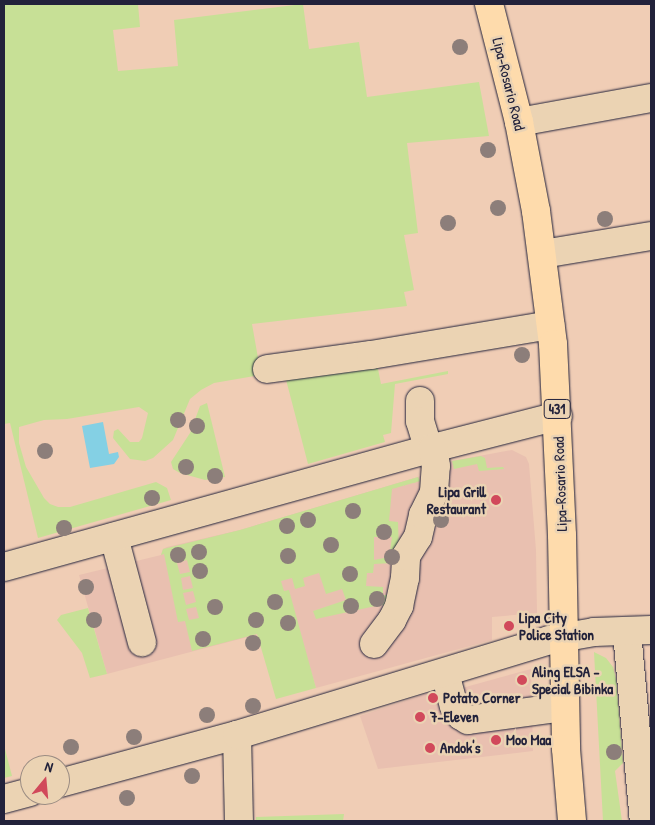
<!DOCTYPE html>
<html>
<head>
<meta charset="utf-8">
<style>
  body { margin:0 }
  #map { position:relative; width:655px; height:825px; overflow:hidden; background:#f0cdb5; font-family:"Patrick Hand",sans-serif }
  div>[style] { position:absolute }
  .built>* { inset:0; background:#e9c0b0 }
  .green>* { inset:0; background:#c7e096 }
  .water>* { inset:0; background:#84d0e4 }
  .roads { filter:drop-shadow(0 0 1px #22223b) drop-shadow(0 0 1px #22223b) }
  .minor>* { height:28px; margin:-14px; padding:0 14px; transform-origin:14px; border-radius:14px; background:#ebd3b3 }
  .major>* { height:28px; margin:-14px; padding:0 14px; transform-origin:14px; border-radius:14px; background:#fedbac }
  .trees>* { width:16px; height:16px; margin:-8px; border-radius:50%; background:#8c7e7a }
  .dots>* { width:14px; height:14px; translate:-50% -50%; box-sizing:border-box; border:2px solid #ebd3b3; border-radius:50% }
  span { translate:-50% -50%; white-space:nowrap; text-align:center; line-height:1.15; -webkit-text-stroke:5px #ebd3b3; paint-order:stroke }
  .shield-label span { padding:1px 4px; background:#ebd3b3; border:1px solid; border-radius:4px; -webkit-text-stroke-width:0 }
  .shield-label { font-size:14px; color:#22223b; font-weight:700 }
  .street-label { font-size:15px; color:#22223b }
  .poi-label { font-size:15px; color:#22223b; font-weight:700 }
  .right { translate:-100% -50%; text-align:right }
  .left { translate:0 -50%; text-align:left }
  .frame { position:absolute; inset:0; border:5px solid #22223b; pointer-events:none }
  .north { position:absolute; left:20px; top:755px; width:50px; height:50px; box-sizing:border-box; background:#ebd3b3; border:1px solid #9b8c83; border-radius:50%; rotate:17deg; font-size:14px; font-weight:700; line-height:20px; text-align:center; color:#22223b }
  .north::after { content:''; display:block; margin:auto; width:18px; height:22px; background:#d1495b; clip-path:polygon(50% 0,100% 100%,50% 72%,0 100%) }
</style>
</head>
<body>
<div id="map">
  <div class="built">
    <div style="clip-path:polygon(512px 450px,526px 457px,529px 464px,536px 550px,537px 613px,492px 617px,492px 640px,316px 688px,297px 624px,107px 674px,79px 575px,161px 555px,163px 549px,167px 547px,240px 530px,418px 477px,452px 461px)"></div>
    <div style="clip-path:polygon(531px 669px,533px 751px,378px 769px,360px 716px,428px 693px,462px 688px)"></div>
  </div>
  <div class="green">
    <div style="clip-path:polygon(4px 4px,138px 4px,140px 27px,113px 30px,118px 71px,178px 66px,174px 20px,303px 4px,309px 49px,359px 42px,367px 97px,479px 82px,489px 136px,407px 143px,418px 233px,404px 235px,414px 290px,404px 292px,407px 306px,252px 324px,261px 375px,214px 383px,201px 390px,190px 399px,173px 440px,153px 458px,145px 461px,130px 459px,113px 438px,114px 431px,118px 429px,130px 442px,139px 442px,142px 438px,148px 413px,139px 407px,67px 419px,44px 420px,19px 427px,19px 443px,26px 467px,44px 498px,50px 504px,58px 507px,70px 507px,156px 482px,167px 488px,171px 500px,38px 538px,10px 423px,4px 424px)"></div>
    <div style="clip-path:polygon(376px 359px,381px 384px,448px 371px,448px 374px,395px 384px,391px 433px,383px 435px,385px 442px,308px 464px,284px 372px)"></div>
    <div style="clip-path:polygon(207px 403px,225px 477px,205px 480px,180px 473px,173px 469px,171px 462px,190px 433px,200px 406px)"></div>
    <div style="clip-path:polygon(481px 456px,485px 458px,487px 468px,503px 467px,504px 469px,479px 471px,477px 464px,454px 469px,452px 461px)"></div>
    <div style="clip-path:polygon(evenodd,418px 477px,420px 481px,392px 489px,389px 521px,398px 522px,399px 551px,392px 563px,374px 564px,373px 573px,367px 573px,366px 586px,383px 587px,383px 595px,392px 595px,394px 606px,380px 605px,316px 619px,313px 611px,346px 600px,342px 589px,326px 594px,319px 573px,303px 578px,305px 586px,295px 589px,292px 578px,281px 581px,284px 591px,289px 590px,316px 688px,276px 699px,257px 634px,192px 651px,185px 621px,178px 622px,164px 554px,161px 555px,163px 549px,240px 530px,418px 477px,374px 537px,392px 537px,389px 557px,374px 560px,374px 537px,418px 477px,187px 560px,190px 572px,180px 574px,177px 563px,187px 560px,418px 477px,190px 576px,193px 588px,183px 590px,181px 578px,190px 576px,418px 477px,193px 591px,196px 602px,186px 605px,183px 593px,193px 591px,418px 477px,196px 607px,199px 618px,189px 620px,186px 609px,196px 607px)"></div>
    <div style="clip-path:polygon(88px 608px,107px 674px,90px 678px,82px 653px,57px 620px,61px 615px)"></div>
    <div style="clip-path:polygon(594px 652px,606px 658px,613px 667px,616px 679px,623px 763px,615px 771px,622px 821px,603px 821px)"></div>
    <div style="clip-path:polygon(4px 745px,12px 776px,4px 778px)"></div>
    <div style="clip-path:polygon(344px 814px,343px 821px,256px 821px,256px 817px)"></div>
  </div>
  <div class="water">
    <div style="clip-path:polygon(103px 422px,109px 454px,118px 452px,119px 457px,114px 464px,90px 468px,82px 426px)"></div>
  </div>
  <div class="roads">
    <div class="minor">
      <div style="left:519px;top:122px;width:134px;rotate:-10.3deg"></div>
      <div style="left:543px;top:254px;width:109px;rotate:-9.5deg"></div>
      <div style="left:267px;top:369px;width:105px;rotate:-7.7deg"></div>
      <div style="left:371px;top:355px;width:182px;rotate:-9.5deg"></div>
      <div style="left:420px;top:401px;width:20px;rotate:90deg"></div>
      <div style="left:420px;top:421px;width:30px;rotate:73deg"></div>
      <div style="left:114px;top:537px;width:109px;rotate:75.1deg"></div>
      <div style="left:4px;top:567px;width:445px;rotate:-15.5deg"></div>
      <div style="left:433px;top:448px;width:129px;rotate:-14.4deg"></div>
      <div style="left:627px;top:632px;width:190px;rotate:84.9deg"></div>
      <div style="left:374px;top:644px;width:30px;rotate:-53deg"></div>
      <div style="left:392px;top:620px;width:16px;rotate:-63deg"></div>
      <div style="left:399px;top:606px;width:29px;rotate:-78deg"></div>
      <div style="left:405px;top:578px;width:22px;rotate:-87deg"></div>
      <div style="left:406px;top:556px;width:22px;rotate:-58deg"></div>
      <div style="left:418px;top:537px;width:23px;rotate:-77deg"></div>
      <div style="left:423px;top:515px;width:25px;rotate:-64deg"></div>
      <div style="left:434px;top:492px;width:26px;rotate:-86deg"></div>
      <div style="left:436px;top:466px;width:18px;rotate:-99deg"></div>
      <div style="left:445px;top:673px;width:34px;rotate:75deg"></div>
      <div style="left:454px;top:706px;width:12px;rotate:55deg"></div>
      <div style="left:461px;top:716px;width:8px;rotate:30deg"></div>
      <div style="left:468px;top:720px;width:97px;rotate:-7.7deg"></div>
      <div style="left:237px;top:735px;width:86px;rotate:88.7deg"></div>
      <div style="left:60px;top:783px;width:183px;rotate:-15.2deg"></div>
      <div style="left:237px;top:735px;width:326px;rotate:-16.9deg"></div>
      <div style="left:549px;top:640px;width:46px;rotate:-10.1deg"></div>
      <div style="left:594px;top:632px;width:57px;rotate:-2deg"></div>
      <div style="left:4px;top:799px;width:27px;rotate:-15deg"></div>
    </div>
    <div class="major">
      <div style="left:489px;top:4px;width:122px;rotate:75.7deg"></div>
      <div style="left:519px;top:122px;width:91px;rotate:79.2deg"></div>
      <div style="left:536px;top:211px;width:134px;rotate:82.7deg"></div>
      <div style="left:553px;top:344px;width:191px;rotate:87.3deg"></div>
      <div style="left:562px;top:535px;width:214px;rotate:88.9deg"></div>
      <div style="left:566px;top:749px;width:72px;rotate:85.2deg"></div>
    </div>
  </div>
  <div class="trees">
    <div style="left:460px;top:47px"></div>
    <div style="left:488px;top:150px"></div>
    <div style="left:498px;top:208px"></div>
    <div style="left:605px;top:219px"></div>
    <div style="left:448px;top:223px"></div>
    <div style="left:522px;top:355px"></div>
    <div style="left:178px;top:420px"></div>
    <div style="left:197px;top:426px"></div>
    <div style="left:45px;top:451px"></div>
    <div style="left:186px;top:467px"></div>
    <div style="left:215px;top:476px"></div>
    <div style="left:152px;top:498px"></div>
    <div style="left:353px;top:511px"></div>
    <div style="left:308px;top:520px"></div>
    <div style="left:441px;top:520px"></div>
    <div style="left:287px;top:526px"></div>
    <div style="left:64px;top:528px"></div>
    <div style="left:384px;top:532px"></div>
    <div style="left:331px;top:545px"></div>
    <div style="left:199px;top:552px"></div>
    <div style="left:178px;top:555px"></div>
    <div style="left:288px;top:556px"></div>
    <div style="left:392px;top:557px"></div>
    <div style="left:200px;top:571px"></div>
    <div style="left:350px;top:574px"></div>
    <div style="left:86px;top:587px"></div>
    <div style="left:377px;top:599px"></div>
    <div style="left:275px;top:602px"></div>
    <div style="left:351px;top:606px"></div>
    <div style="left:215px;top:607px"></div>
    <div style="left:94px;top:620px"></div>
    <div style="left:256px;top:620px"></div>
    <div style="left:288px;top:623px"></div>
    <div style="left:203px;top:639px"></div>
    <div style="left:253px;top:643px"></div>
    <div style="left:253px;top:706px"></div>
    <div style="left:207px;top:715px"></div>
    <div style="left:134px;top:737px"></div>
    <div style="left:71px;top:747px"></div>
    <div style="left:614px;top:752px"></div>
    <div style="left:192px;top:776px"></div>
    <div style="left:127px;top:798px"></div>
  </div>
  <div class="dots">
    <div style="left:496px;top:500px;background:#d1495b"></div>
    <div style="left:509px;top:626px;background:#d1495b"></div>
    <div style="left:522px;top:680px;background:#d1495b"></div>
    <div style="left:433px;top:698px;background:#d1495b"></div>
    <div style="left:420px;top:717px;background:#d1495b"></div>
    <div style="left:496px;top:740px;background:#d1495b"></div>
    <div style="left:430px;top:748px;background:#d1495b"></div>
  </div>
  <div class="shield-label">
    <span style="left:557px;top:409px">431</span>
  </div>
  <div class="street-label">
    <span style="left:509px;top:84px;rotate:76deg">Lipa-Rosario Road</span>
    <span style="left:560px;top:484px;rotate:-92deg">Lipa-Rosario Road</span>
  </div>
  <div class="poi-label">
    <span class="right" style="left:486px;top:500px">Lipa Grill<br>Restaurant</span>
    <span class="left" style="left:519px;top:626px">Lipa City<br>Police Station</span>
    <span class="left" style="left:532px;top:680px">Aling ELSA -<br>Special Bibinka</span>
    <span class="left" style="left:443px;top:698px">Potato Corner</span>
    <span class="left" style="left:430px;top:717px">7-Eleven</span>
    <span class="left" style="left:506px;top:740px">Moo Maa</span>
    <span class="left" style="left:440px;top:748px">Andok's</span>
  </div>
  <div class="frame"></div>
  <div class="north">N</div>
</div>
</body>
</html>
